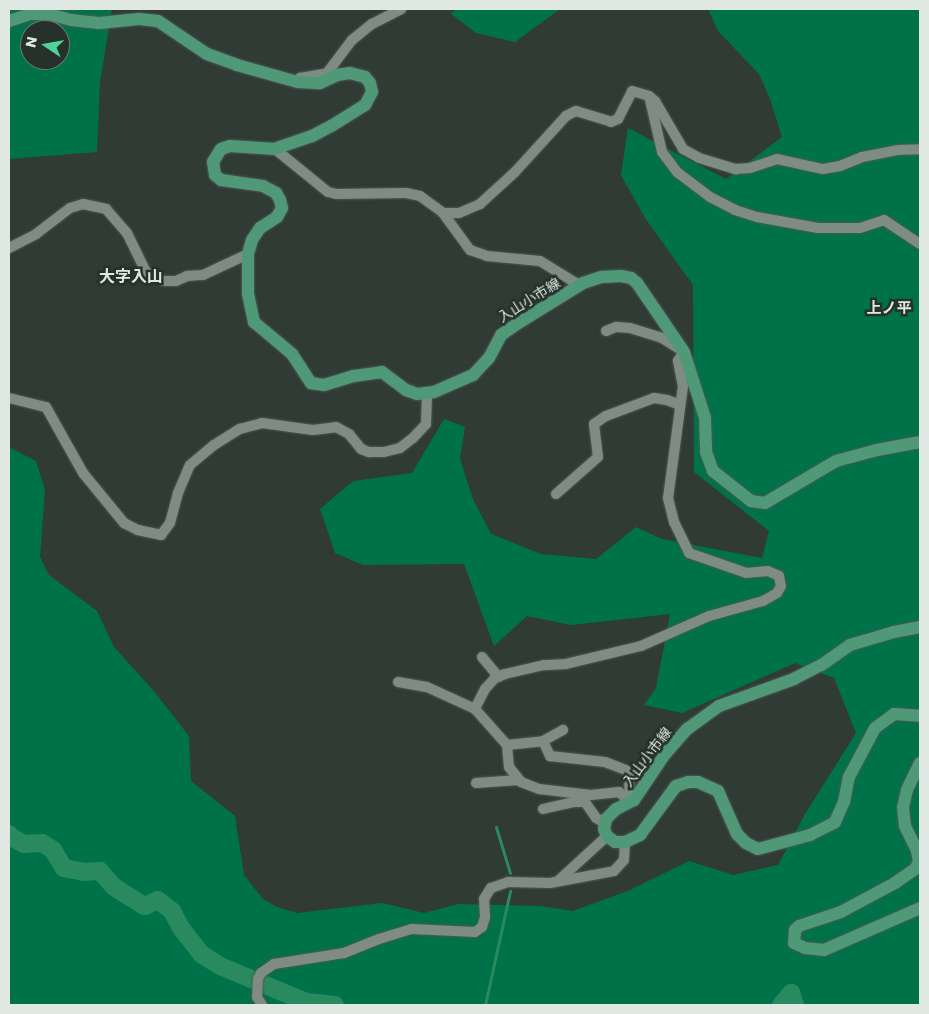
<!DOCTYPE html>
<html>
<head>
<meta charset="utf-8">
<style>
  body { margin:0 }
  #map { position:relative; width:929px; height:1014px; overflow:hidden; background:#2f3b34; font-family:Poppins,"Noto Sans JP",sans-serif }
  div>[style] { position:absolute }
  .forest>* { inset:0; background:#007249 }
  .stream>* { height:3px; margin:-1.5px; padding:0 1.5px; transform-origin:1.5px; border-radius:1.5px; background:#2a8a5f }
  .river>* { height:18px; margin:-9px; padding:0 9px; transform-origin:9px; border-radius:9px; background:#2a8a5f }
  .roads { filter:drop-shadow(0 0 1px #4f5954) drop-shadow(0 0 1px #4f5954) }
  .minor>* { height:10px; margin:-5px; padding:0 5px; transform-origin:5px; border-radius:5px; background:#7e8c84 }
  .major>* { height:12px; margin:-6px; padding:0 6px; transform-origin:6px; border-radius:6px; background:#4f9978 }
  span { translate:-50% -50%; white-space:nowrap; text-align:center; line-height:1.15; -webkit-text-stroke:5px #25312a; paint-order:stroke }
  .street-label { font-size:14px; color:#e0e8e3 }
  .neighbourhood-label { font-size:15px; color:#e0e8e3; font-weight:700 }
  .quarter-label { font-size:16px; color:#e0e8e3; font-weight:700 }
  .frame { position:absolute; inset:0; border:10px solid #e0e8e3; pointer-events:none }
  .north { position:absolute; left:20px; top:20px; width:50px; height:50px; box-sizing:border-box; background:#25312a; border:1px solid #707a74; border-radius:50%; rotate:282deg; font-size:14px; font-weight:700; line-height:20px; text-align:center; color:#e0e8e3 }
  .north::after { content:''; display:block; margin:auto; width:18px; height:22px; background:#51d397; clip-path:polygon(50% 0,100% 100%,50% 72%,0 100%) }
</style>
</head>
<body>
<div id="map">
  <div class="forest">
    <div style="clip-path:polygon(evenodd,9px 9px,112px 9px,100px 82px,97px 152px,9px 159px,9px 9px,30px 30px,60px 30px,60px 60px,30px 60px,30px 30px)"></div>
    <div style="clip-path:polygon(456px 9px,560px 9px,515px 42px,476px 33px,451px 14px)"></div>
    <div style="clip-path:polygon(708px 9px,920px 9px,920px 1005px,9px 1005px,9px 447px,36px 461px,45px 489px,40px 557px,49px 575px,97px 611px,114px 647px,153px 690px,189px 736px,191px 781px,235px 816px,244px 875px,263px 899px,277px 907px,297px 913px,382px 903px,424px 913px,458px 904px,540px 906px,573px 911px,630px 890px,689px 861px,733px 875px,778px 865px,805px 814px,856px 733px,834px 678px,795px 663px,682px 713px,644px 705px,656px 688px,670px 614px,571px 625px,527px 616px,494px 646px,464px 564px,363px 565px,335px 553px,320px 509px,353px 481px,412px 473px,444px 419px,465px 427px,460px 459px,473px 499px,491px 534px,541px 554px,596px 559px,636px 527px,662px 539px,762px 558px,769px 531px,694px 472px,693px 285px,645px 218px,621px 175px,628px 128px,726px 179px,782px 137px,770px 99px,759px 74px,718px 31px)"></div>
  </div>
  <div class="stream">
    <div style="left:496px;top:827px;width:48px;rotate:73.1deg"></div>
    <div style="left:485px;top:1005px;width:117px;rotate:-77.6deg"></div>
  </div>
  <div class="river">
    <div style="left:9px;top:834px;width:4px;rotate:56deg"></div>
    <div style="left:11px;top:837px;width:15px;rotate:28deg"></div>
    <div style="left:24px;top:844px;width:18px;rotate:-3deg"></div>
    <div style="left:42px;top:843px;width:13px;rotate:32deg"></div>
    <div style="left:53px;top:850px;width:21px;rotate:59deg"></div>
    <div style="left:64px;top:868px;width:20px;rotate:11deg"></div>
    <div style="left:84px;top:872px;width:16px;rotate:-4deg"></div>
    <div style="left:100px;top:871px;width:21px;rotate:49deg"></div>
    <div style="left:114px;top:887px;width:36px;rotate:32deg"></div>
    <div style="left:145px;top:906px;width:14px;rotate:-25deg"></div>
    <div style="left:158px;top:900px;width:18px;rotate:38deg"></div>
    <div style="left:172px;top:911px;width:19px;rotate:62deg"></div>
    <div style="left:181px;top:928px;width:33px;rotate:52deg"></div>
    <div style="left:201px;top:954px;width:22px;rotate:32deg"></div>
    <div style="left:220px;top:966px;width:93px;rotate:22.7deg"></div>
    <div style="left:306px;top:1002px;width:29px;rotate:6deg"></div>
    <div style="left:781px;top:1005px;width:16px;rotate:-50deg"></div>
    <div style="left:791px;top:993px;width:13px;rotate:72deg"></div>
  </div>
  <div class="roads">
    <div class="minor">
      <div style="left:298px;top:81px;width:4px;rotate:-56deg"></div>
      <div style="left:300px;top:78px;width:27px;rotate:-10deg"></div>
      <div style="left:327px;top:73px;width:41px;rotate:-52.9deg"></div>
      <div style="left:352px;top:40px;width:26px;rotate:-39deg"></div>
      <div style="left:372px;top:24px;width:33px;rotate:-27deg"></div>
      <div style="left:650px;top:100px;width:53px;rotate:77deg"></div>
      <div style="left:662px;top:152px;width:25px;rotate:53deg"></div>
      <div style="left:677px;top:172px;width:41px;rotate:37.1deg"></div>
      <div style="left:710px;top:197px;width:28px;rotate:27deg"></div>
      <div style="left:735px;top:210px;width:23px;rotate:18deg"></div>
      <div style="left:757px;top:217px;width:62px;rotate:10.2deg"></div>
      <div style="left:818px;top:228px;width:42px"></div>
      <div style="left:860px;top:228px;width:25px;rotate:-18deg"></div>
      <div style="left:884px;top:220px;width:43px;rotate:33.7deg"></div>
      <div style="left:275px;top:149px;width:68px;rotate:39.1deg"></div>
      <div style="left:328px;top:192px;width:9px;rotate:13deg"></div>
      <div style="left:337px;top:194px;width:69px;rotate:-0.8deg"></div>
      <div style="left:406px;top:193px;width:14px;rotate:12deg"></div>
      <div style="left:420px;top:196px;width:29px;rotate:36deg"></div>
      <div style="left:443px;top:213px;width:46px;rotate:53.9deg"></div>
      <div style="left:470px;top:250px;width:18px;rotate:19deg"></div>
      <div style="left:487px;top:256px;width:53px;rotate:5.4deg"></div>
      <div style="left:540px;top:261px;width:46px;rotate:31.6deg"></div>
      <div style="left:443px;top:213px;width:16px"></div>
      <div style="left:459px;top:213px;width:23px;rotate:-23deg"></div>
      <div style="left:480px;top:204px;width:47px;rotate:-42.4deg"></div>
      <div style="left:515px;top:172px;width:76px;rotate:-47.7deg"></div>
      <div style="left:566px;top:116px;width:11px;rotate:-27deg"></div>
      <div style="left:576px;top:111px;width:37px;rotate:17deg"></div>
      <div style="left:611px;top:122px;width:8px;rotate:-23deg"></div>
      <div style="left:618px;top:119px;width:31px;rotate:-63deg"></div>
      <div style="left:632px;top:91px;width:18px;rotate:16deg"></div>
      <div style="left:649px;top:96px;width:8px;rotate:40deg"></div>
      <div style="left:655px;top:101px;width:56px;rotate:59.7deg"></div>
      <div style="left:683px;top:149px;width:18px;rotate:29deg"></div>
      <div style="left:699px;top:158px;width:39px;rotate:17deg"></div>
      <div style="left:736px;top:169px;width:14px;rotate:-4deg"></div>
      <div style="left:750px;top:168px;width:28px;rotate:-18deg"></div>
      <div style="left:777px;top:159px;width:47px;rotate:12.3deg"></div>
      <div style="left:823px;top:169px;width:17px;rotate:-10deg"></div>
      <div style="left:840px;top:166px;width:24px;rotate:-22deg"></div>
      <div style="left:862px;top:157px;width:36px;rotate:-11deg"></div>
      <div style="left:897px;top:150px;width:23px;rotate:-2deg"></div>
      <div style="left:9px;top:248px;width:30px;rotate:-27deg"></div>
      <div style="left:36px;top:234px;width:43px;rotate:-37.4deg"></div>
      <div style="left:70px;top:208px;width:14px;rotate:-17deg"></div>
      <div style="left:83px;top:204px;width:24px;rotate:12deg"></div>
      <div style="left:106px;top:209px;width:32px;rotate:49deg"></div>
      <div style="left:127px;top:233px;width:43px;rotate:64deg"></div>
      <div style="left:146px;top:272px;width:19px;rotate:28deg"></div>
      <div style="left:163px;top:281px;width:13px"></div>
      <div style="left:176px;top:281px;width:12px;rotate:-24deg"></div>
      <div style="left:187px;top:276px;width:16px;rotate:-4deg"></div>
      <div style="left:203px;top:275px;width:50px;rotate:-25deg"></div>
      <div style="left:606px;top:331px;width:11px;rotate:-22deg"></div>
      <div style="left:616px;top:327px;width:14px;rotate:4deg"></div>
      <div style="left:630px;top:328px;width:34px;rotate:17deg"></div>
      <div style="left:662px;top:338px;width:26px;rotate:32deg"></div>
      <div style="left:684px;top:352px;width:11px;rotate:124deg"></div>
      <div style="left:678px;top:361px;width:25px;rotate:79deg"></div>
      <div style="left:683px;top:386px;width:113px;rotate:97.6deg"></div>
      <div style="left:668px;top:498px;width:25px;rotate:76deg"></div>
      <div style="left:674px;top:522px;width:34px;rotate:64deg"></div>
      <div style="left:689px;top:553px;width:60px;rotate:19.3deg"></div>
      <div style="left:746px;top:573px;width:22px;rotate:-5deg"></div>
      <div style="left:768px;top:571px;width:12px;rotate:24deg"></div>
      <div style="left:779px;top:576px;width:10px;rotate:79deg"></div>
      <div style="left:781px;top:586px;width:8px;rotate:120deg"></div>
      <div style="left:777px;top:593px;width:16px;rotate:150deg"></div>
      <div style="left:763px;top:601px;width:56px;rotate:164.5deg"></div>
      <div style="left:709px;top:616px;width:74px;rotate:156.2deg"></div>
      <div style="left:641px;top:646px;width:77px;rotate:166.5deg"></div>
      <div style="left:566px;top:664px;width:22px;rotate:177deg"></div>
      <div style="left:544px;top:665px;width:40px;rotate:167deg"></div>
      <div style="left:505px;top:674px;width:11px;rotate:158deg"></div>
      <div style="left:495px;top:678px;width:15px;rotate:132deg"></div>
      <div style="left:485px;top:689px;width:22px;rotate:117deg"></div>
      <div style="left:475px;top:709px;width:48px;rotate:48.4deg"></div>
      <div style="left:507px;top:745px;width:22px;rotate:85deg"></div>
      <div style="left:509px;top:767px;width:19px;rotate:51deg"></div>
      <div style="left:521px;top:782px;width:19px;rotate:21deg"></div>
      <div style="left:539px;top:789px;width:52px;rotate:6.6deg"></div>
      <div style="left:591px;top:795px;width:28px;rotate:-6deg"></div>
      <div style="left:619px;top:792px;width:15px;rotate:42deg"></div>
      <div style="left:9px;top:398px;width:38px;rotate:14deg"></div>
      <div style="left:46px;top:407px;width:76px;rotate:60.7deg"></div>
      <div style="left:83px;top:473px;width:65px;rotate:50.6deg"></div>
      <div style="left:124px;top:523px;width:16px;rotate:27deg"></div>
      <div style="left:138px;top:530px;width:24px;rotate:12deg"></div>
      <div style="left:161px;top:535px;width:15px;rotate:-53deg"></div>
      <div style="left:170px;top:523px;width:31px;rotate:-75deg"></div>
      <div style="left:178px;top:493px;width:30px;rotate:-67deg"></div>
      <div style="left:190px;top:465px;width:31px;rotate:-40deg"></div>
      <div style="left:214px;top:445px;width:31px;rotate:-32deg"></div>
      <div style="left:240px;top:429px;width:23px;rotate:-15deg"></div>
      <div style="left:262px;top:423px;width:51px;rotate:7.8deg"></div>
      <div style="left:313px;top:430px;width:23px;rotate:-7deg"></div>
      <div style="left:336px;top:427px;width:15px;rotate:28deg"></div>
      <div style="left:349px;top:434px;width:19px;rotate:51deg"></div>
      <div style="left:361px;top:449px;width:9px;rotate:21deg"></div>
      <div style="left:369px;top:452px;width:15px"></div>
      <div style="left:384px;top:452px;width:16px;rotate:-14deg"></div>
      <div style="left:400px;top:448px;width:16px;rotate:-38deg"></div>
      <div style="left:413px;top:438px;width:19px;rotate:-47deg"></div>
      <div style="left:426px;top:424px;width:31px;rotate:-88deg"></div>
      <div style="left:556px;top:494px;width:56px;rotate:-41.4deg"></div>
      <div style="left:598px;top:457px;width:33px;rotate:-97deg"></div>
      <div style="left:594px;top:424px;width:14px;rotate:-34deg"></div>
      <div style="left:606px;top:416px;width:51px;rotate:-20.6deg"></div>
      <div style="left:654px;top:398px;width:13px;rotate:9deg"></div>
      <div style="left:667px;top:400px;width:14px;rotate:21deg"></div>
      <div style="left:482px;top:657px;width:26px;rotate:50deg"></div>
      <div style="left:398px;top:682px;width:29px;rotate:10deg"></div>
      <div style="left:427px;top:687px;width:53px;rotate:24.6deg"></div>
      <div style="left:543px;top:741px;width:23px;rotate:-29deg"></div>
      <div style="left:507px;top:745px;width:36px;rotate:-6deg"></div>
      <div style="left:543px;top:741px;width:17px;rotate:65deg"></div>
      <div style="left:550px;top:756px;width:55px;rotate:6.2deg"></div>
      <div style="left:605px;top:762px;width:22px;rotate:21deg"></div>
      <div style="left:626px;top:770px;width:7px;rotate:63deg"></div>
      <div style="left:629px;top:776px;width:26px;rotate:88deg"></div>
      <div style="left:476px;top:783px;width:43px;rotate:-4deg"></div>
      <div style="left:543px;top:809px;width:31px;rotate:-13deg"></div>
      <div style="left:573px;top:802px;width:12px"></div>
      <div style="left:585px;top:802px;width:19px;rotate:55deg"></div>
      <div style="left:596px;top:818px;width:10px;rotate:29deg"></div>
      <div style="left:559px;top:880px;width:65px;rotate:-42.5deg"></div>
      <div style="left:262px;top:1005px;width:9px;rotate:-122deg"></div>
      <div style="left:257px;top:997px;width:18px;rotate:-87deg"></div>
      <div style="left:258px;top:979px;width:7px;rotate:-63deg"></div>
      <div style="left:261px;top:973px;width:16px;rotate:-35deg"></div>
      <div style="left:274px;top:964px;width:71px;rotate:-8.9deg"></div>
      <div style="left:344px;top:953px;width:38px;rotate:-22deg"></div>
      <div style="left:379px;top:939px;width:34px;rotate:-17deg"></div>
      <div style="left:412px;top:929px;width:63px;rotate:2.7deg"></div>
      <div style="left:475px;top:932px;width:9px;rotate:-36deg"></div>
      <div style="left:482px;top:927px;width:10px;rotate:-73deg"></div>
      <div style="left:485px;top:917px;width:18px;rotate:-93deg"></div>
      <div style="left:484px;top:899px;width:13px;rotate:-58deg"></div>
      <div style="left:491px;top:888px;width:18px;rotate:-19deg"></div>
      <div style="left:508px;top:882px;width:42px;rotate:1.4deg"></div>
      <div style="left:550px;top:883px;width:65px;rotate:-10.6deg"></div>
      <div style="left:614px;top:871px;width:15px;rotate:-48deg"></div>
      <div style="left:624px;top:860px;width:18px;rotate:-87deg"></div>
    </div>
    <div class="major">
      <div style="left:9px;top:21px;width:23px;rotate:-18deg"></div>
      <div style="left:31px;top:14px;width:18px"></div>
      <div style="left:49px;top:14px;width:23px;rotate:15deg"></div>
      <div style="left:71px;top:20px;width:28px;rotate:6deg"></div>
      <div style="left:99px;top:23px;width:40px;rotate:-5.7deg"></div>
      <div style="left:139px;top:19px;width:19px;rotate:6deg"></div>
      <div style="left:158px;top:21px;width:59px;rotate:34deg"></div>
      <div style="left:207px;top:54px;width:32px;rotate:20deg"></div>
      <div style="left:237px;top:65px;width:63px;rotate:15.6deg"></div>
      <div style="left:298px;top:82px;width:22px;rotate:3deg"></div>
      <div style="left:320px;top:83px;width:19px;rotate:-25deg"></div>
      <div style="left:337px;top:75px;width:13px;rotate:-9deg"></div>
      <div style="left:350px;top:73px;width:16px;rotate:15deg"></div>
      <div style="left:365px;top:77px;width:8px;rotate:50deg"></div>
      <div style="left:370px;top:83px;width:9px;rotate:77deg"></div>
      <div style="left:372px;top:92px;width:15px;rotate:118deg"></div>
      <div style="left:365px;top:105px;width:40px;rotate:148deg"></div>
      <div style="left:331px;top:126px;width:21px;rotate:152deg"></div>
      <div style="left:312px;top:136px;width:39px;rotate:161deg"></div>
      <div style="left:275px;top:149px;width:45px;rotate:-176.2deg"></div>
      <div style="left:230px;top:146px;width:9px;rotate:162deg"></div>
      <div style="left:221px;top:149px;width:15px;rotate:122deg"></div>
      <div style="left:213px;top:162px;width:13px;rotate:81deg"></div>
      <div style="left:215px;top:175px;width:8px;rotate:40deg"></div>
      <div style="left:221px;top:180px;width:42px;rotate:8.1deg"></div>
      <div style="left:263px;top:186px;width:15px;rotate:28deg"></div>
      <div style="left:276px;top:193px;width:8px;rotate:60deg"></div>
      <div style="left:280px;top:200px;width:8px;rotate:76deg"></div>
      <div style="left:282px;top:208px;width:10px;rotate:119deg"></div>
      <div style="left:277px;top:217px;width:20px;rotate:147deg"></div>
      <div style="left:260px;top:228px;width:14px;rotate:124deg"></div>
      <div style="left:252px;top:240px;width:15px;rotate:106deg"></div>
      <div style="left:248px;top:254px;width:40px;rotate:90deg"></div>
      <div style="left:248px;top:294px;width:29px;rotate:78deg"></div>
      <div style="left:254px;top:322px;width:50px;rotate:40.1deg"></div>
      <div style="left:292px;top:354px;width:35px;rotate:57deg"></div>
      <div style="left:311px;top:383px;width:13px;rotate:9deg"></div>
      <div style="left:324px;top:385px;width:31px;rotate:-17deg"></div>
      <div style="left:354px;top:376px;width:28px;rotate:-8deg"></div>
      <div style="left:382px;top:372px;width:30px;rotate:37deg"></div>
      <div style="left:406px;top:390px;width:12px;rotate:20deg"></div>
      <div style="left:417px;top:394px;width:17px;rotate:-7deg"></div>
      <div style="left:434px;top:392px;width:43px;rotate:-23.6deg"></div>
      <div style="left:473px;top:375px;width:23px;rotate:-47deg"></div>
      <div style="left:489px;top:358px;width:26px;rotate:-62deg"></div>
      <div style="left:501px;top:335px;width:19px;rotate:-35deg"></div>
      <div style="left:517px;top:324px;width:78px;rotate:-31.8deg"></div>
      <div style="left:583px;top:283px;width:20px;rotate:-18deg"></div>
      <div style="left:602px;top:277px;width:19px;rotate:-3deg"></div>
      <div style="left:621px;top:276px;width:10px;rotate:11deg"></div>
      <div style="left:631px;top:278px;width:8px;rotate:40deg"></div>
      <div style="left:637px;top:283px;width:83px;rotate:55.7deg"></div>
      <div style="left:684px;top:352px;width:69px;rotate:72.3deg"></div>
      <div style="left:705px;top:418px;width:34px;rotate:88deg"></div>
      <div style="left:706px;top:452px;width:20px;rotate:70deg"></div>
      <div style="left:713px;top:471px;width:48px;rotate:38.3deg"></div>
      <div style="left:751px;top:501px;width:14px;rotate:8deg"></div>
      <div style="left:765px;top:503px;width:82px;rotate:-30.6deg"></div>
      <div style="left:836px;top:461px;width:42px;rotate:-15deg"></div>
      <div style="left:877px;top:450px;width:44px;rotate:-10.5deg"></div>
      <div style="left:920px;top:627px;width:26px;rotate:169deg"></div>
      <div style="left:894px;top:632px;width:46px;rotate:163.5deg"></div>
      <div style="left:850px;top:645px;width:35px;rotate:145deg"></div>
      <div style="left:821px;top:665px;width:30px;rotate:153deg"></div>
      <div style="left:794px;top:679px;width:80px;rotate:160.2deg"></div>
      <div style="left:719px;top:706px;width:39px;rotate:144deg"></div>
      <div style="left:687px;top:729px;width:37px;rotate:131deg"></div>
      <div style="left:663px;top:757px;width:52px;rotate:124deg"></div>
      <div style="left:634px;top:800px;width:20px;rotate:153deg"></div>
      <div style="left:616px;top:809px;width:14px;rotate:135deg"></div>
      <div style="left:606px;top:819px;width:10px;rotate:101deg"></div>
      <div style="left:604px;top:829px;width:8px;rotate:67deg"></div>
      <div style="left:607px;top:836px;width:10px;rotate:37deg"></div>
      <div style="left:615px;top:842px;width:10px"></div>
      <div style="left:625px;top:842px;width:17px;rotate:-25deg"></div>
      <div style="left:640px;top:835px;width:61px;rotate:-53.7deg"></div>
      <div style="left:676px;top:786px;width:13px;rotate:-18deg"></div>
      <div style="left:688px;top:782px;width:10px"></div>
      <div style="left:698px;top:782px;width:22px;rotate:24deg"></div>
      <div style="left:718px;top:791px;width:47px;rotate:66.2deg"></div>
      <div style="left:737px;top:834px;width:13px;rotate:45deg"></div>
      <div style="left:746px;top:843px;width:13px;rotate:27deg"></div>
      <div style="left:758px;top:849px;width:54px;rotate:-15.1deg"></div>
      <div style="left:810px;top:835px;width:28px;rotate:-27deg"></div>
      <div style="left:835px;top:822px;width:22px;rotate:-66deg"></div>
      <div style="left:844px;top:802px;width:25px;rotate:-79deg"></div>
      <div style="left:849px;top:777px;width:55px;rotate:-62deg"></div>
      <div style="left:875px;top:728px;width:24px;rotate:-36deg"></div>
      <div style="left:894px;top:714px;width:26px;rotate:4deg"></div>
      <div style="left:920px;top:763px;width:30px;rotate:116deg"></div>
      <div style="left:907px;top:790px;width:17px;rotate:103deg"></div>
      <div style="left:903px;top:807px;width:19px;rotate:84deg"></div>
      <div style="left:905px;top:826px;width:28px;rotate:64deg"></div>
      <div style="left:917px;top:851px;width:11px;rotate:80deg"></div>
      <div style="left:919px;top:862px;width:8px;rotate:120deg"></div>
      <div style="left:915px;top:869px;width:24px;rotate:145deg"></div>
      <div style="left:895px;top:883px;width:61px;rotate:151.8deg"></div>
      <div style="left:841px;top:912px;width:44px;rotate:161.6deg"></div>
      <div style="left:799px;top:926px;width:6px;rotate:135deg"></div>
      <div style="left:795px;top:930px;width:13px;rotate:94deg"></div>
      <div style="left:794px;top:943px;width:12px;rotate:24deg"></div>
      <div style="left:805px;top:948px;width:19px;rotate:6deg"></div>
      <div style="left:824px;top:950px;width:105px;rotate:-23.6deg"></div>
    </div>
  </div>
  <div class="street-label">
    <span style="left:529px;top:300px;rotate:-32deg">入山小市線</span>
    <span style="left:647px;top:757px;rotate:-53deg">入山小市線</span>
  </div>
  <div class="neighbourhood-label">
    <span style="left:889px;top:308px">上ノ平</span>
  </div>
  <div class="quarter-label">
    <span style="left:131px;top:277px">大字入山</span>
  </div>
  <div class="frame"></div>
  <div class="north">N</div>
</div>
</body>
</html>
